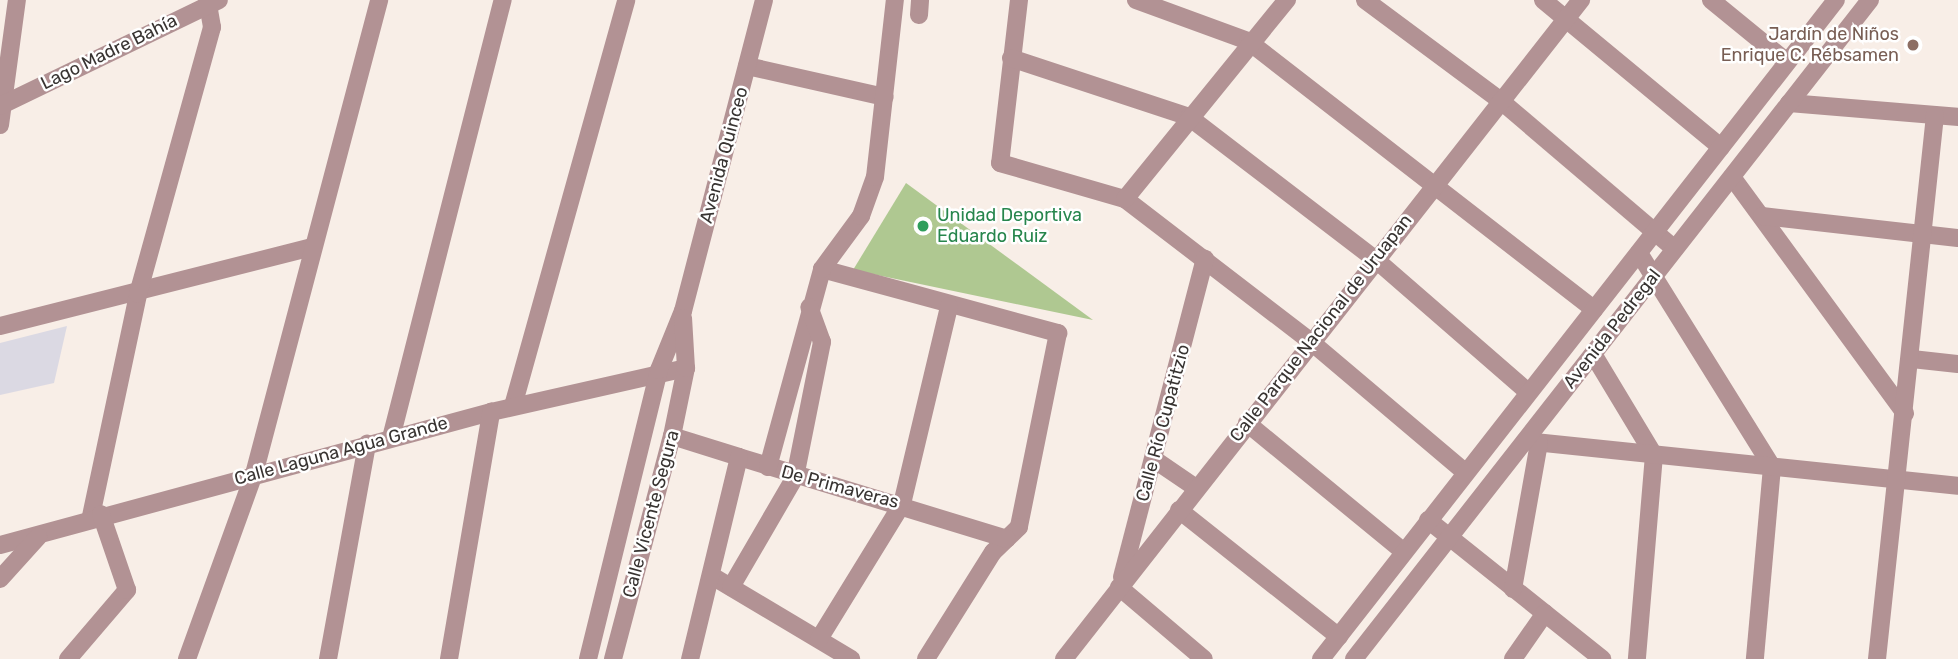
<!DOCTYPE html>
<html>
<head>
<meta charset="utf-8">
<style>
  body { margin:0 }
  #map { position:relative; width:1958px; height:659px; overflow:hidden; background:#f8eee7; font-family:Rubik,sans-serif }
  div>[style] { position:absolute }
  .green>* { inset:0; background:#afc891 }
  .building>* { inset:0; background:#dbd9e3 }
  .minor>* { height:18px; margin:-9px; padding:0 9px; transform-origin:9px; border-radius:9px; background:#b29294 }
  .tertiary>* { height:18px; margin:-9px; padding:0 9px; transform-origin:9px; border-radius:9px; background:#b29294 }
  .dots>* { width:19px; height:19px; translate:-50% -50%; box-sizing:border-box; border:4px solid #fff; border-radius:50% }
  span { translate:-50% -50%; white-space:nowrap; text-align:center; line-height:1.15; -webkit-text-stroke:5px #fff; paint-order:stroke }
  .education-label { font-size:18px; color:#785e54 }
  .right { translate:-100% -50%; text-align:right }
  .street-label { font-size:18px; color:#383432 }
  .leisure-label { font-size:18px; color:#27864d }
  .left { translate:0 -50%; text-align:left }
</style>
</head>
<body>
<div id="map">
  <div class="green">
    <div style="clip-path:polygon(906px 183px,1093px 320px,853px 270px)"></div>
  </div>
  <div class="building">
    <div style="clip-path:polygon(67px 326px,54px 383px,0 395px,0 343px)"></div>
  </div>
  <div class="minor">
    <div style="left:1019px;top:0;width:164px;rotate:96.6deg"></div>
    <div style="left:1000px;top:163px;width:130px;rotate:16.1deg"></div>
    <div style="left:1125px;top:199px;width:233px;rotate:37.5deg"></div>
    <div style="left:1310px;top:341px;width:203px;rotate:40.2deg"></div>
    <div style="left:1136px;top:0;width:119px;rotate:20.1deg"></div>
    <div style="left:1248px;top:41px;width:438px;rotate:37.8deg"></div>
    <div style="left:1365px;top:0;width:169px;rotate:36.6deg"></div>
    <div style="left:1501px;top:101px;width:228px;rotate:40.4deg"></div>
    <div style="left:1543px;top:0;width:231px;rotate:39.6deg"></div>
    <div style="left:1711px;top:0;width:98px;rotate:39.2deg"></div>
    <div style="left:919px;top:15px;width:15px;rotate:-86deg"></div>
    <div style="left:1011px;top:58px;width:188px;rotate:18.3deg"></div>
    <div style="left:1189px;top:117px;width:234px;rotate:37.4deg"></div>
    <div style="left:1375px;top:259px;width:203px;rotate:41deg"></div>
    <div style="left:747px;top:66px;width:141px;rotate:12.7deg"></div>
    <div style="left:1789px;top:103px;width:170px;rotate:4.7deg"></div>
    <div style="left:0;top:125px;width:126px;rotate:-82.3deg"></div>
    <div style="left:1732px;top:177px;width:293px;rotate:53.8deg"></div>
    <div style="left:1125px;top:199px;width:257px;rotate:-50.9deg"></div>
    <div style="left:1762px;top:216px;width:197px;rotate:6.4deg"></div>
    <div style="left:1639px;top:253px;width:252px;rotate:58.1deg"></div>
    <div style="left:1772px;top:467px;width:193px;rotate:95.1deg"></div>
    <div style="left:822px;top:269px;width:245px;rotate:15.2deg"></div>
    <div style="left:1058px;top:333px;width:198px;rotate:101.4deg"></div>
    <div style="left:1019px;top:527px;width:36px;rotate:136deg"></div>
    <div style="left:993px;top:552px;width:126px;rotate:122.1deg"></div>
    <div style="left:0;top:326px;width:323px;rotate:-14.2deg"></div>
    <div style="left:1593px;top:354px;width:118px;rotate:58.9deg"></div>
    <div style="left:1654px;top:455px;width:205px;rotate:94.8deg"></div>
    <div style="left:1912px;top:359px;width:46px;rotate:6.2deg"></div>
    <div style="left:513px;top:406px;width:421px;rotate:-74.4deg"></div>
    <div style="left:1247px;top:423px;width:203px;rotate:39.4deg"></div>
    <div style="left:391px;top:438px;width:452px;rotate:-75.7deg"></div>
    <div style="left:1525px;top:441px;width:435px;rotate:5.9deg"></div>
    <div style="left:739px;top:457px;width:280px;rotate:17deg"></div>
    <div style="left:1155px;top:460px;width:50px;rotate:34.3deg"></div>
    <div style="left:768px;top:467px;width:205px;rotate:-74.7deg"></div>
    <div style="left:822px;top:269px;width:66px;rotate:-53.7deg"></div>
    <div style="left:861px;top:216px;width:41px;rotate:-70.3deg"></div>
    <div style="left:875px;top:177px;width:178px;rotate:-83.6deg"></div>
    <div style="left:1179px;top:510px;width:204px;rotate:38.4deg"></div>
    <div style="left:91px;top:516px;width:227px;rotate:-78deg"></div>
    <div style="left:138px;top:294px;width:277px;rotate:-74.5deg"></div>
    <div style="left:212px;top:27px;width:27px;rotate:-100deg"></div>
    <div style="left:1428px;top:520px;width:223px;rotate:38.6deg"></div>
    <div style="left:0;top:545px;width:509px;rotate:-15.16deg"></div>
    <div style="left:491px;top:412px;width:200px;rotate:-12.7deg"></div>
    <div style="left:712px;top:576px;width:162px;rotate:30.8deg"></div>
    <div style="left:1122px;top:577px;width:329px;rotate:-75.4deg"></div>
    <div style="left:0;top:579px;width:57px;rotate:-47.9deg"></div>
    <div style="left:731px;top:587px;width:127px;rotate:-59.8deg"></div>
    <div style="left:795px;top:477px;width:138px;rotate:-78.7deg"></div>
    <div style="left:822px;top:342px;width:37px;rotate:-110deg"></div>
    <div style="left:1119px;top:587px;width:111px;rotate:40.3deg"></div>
    <div style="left:1513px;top:589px;width:148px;rotate:-79.9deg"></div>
    <div style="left:819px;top:639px;width:158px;rotate:-58.4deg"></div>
    <div style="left:902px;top:504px;width:203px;rotate:-76.6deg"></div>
    <div style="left:68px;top:659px;width:91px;rotate:-49.5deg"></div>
    <div style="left:127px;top:590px;width:80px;rotate:-108.9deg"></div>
    <div style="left:187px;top:659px;width:197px;rotate:-70.1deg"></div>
    <div style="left:254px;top:474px;width:490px;rotate:-75.2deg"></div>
    <div style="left:328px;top:659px;width:219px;rotate:-79.7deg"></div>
    <div style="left:449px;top:659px;width:251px;rotate:-80.3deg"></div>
    <div style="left:1064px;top:659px;width:838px;rotate:-51.89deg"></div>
    <div style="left:1513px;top:659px;width:56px;rotate:-55.2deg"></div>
    <div style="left:1877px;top:659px;width:547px;rotate:-83.91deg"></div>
  </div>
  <div class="tertiary">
    <div style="left:0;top:106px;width:243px;rotate:-25.8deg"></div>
    <div style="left:672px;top:436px;width:70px;rotate:17.4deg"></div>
    <div style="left:739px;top:457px;width:208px;rotate:103.6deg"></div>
    <div style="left:588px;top:659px;width:298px;rotate:-76.2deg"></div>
    <div style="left:659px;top:370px;width:64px;rotate:-67.9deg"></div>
    <div style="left:683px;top:311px;width:321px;rotate:-75.4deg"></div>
    <div style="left:613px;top:659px;width:231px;rotate:-75.2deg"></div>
    <div style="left:672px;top:436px;width:69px;rotate:-78.4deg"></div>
    <div style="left:686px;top:368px;width:50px;rotate:-93.4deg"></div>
    <div style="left:1321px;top:659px;width:836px;rotate:-51.99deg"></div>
    <div style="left:1354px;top:659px;width:837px;rotate:-51.94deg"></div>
  </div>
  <div class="dots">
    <div style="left:1913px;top:45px;background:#8d6e63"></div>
    <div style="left:923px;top:226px;background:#2e9e5b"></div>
  </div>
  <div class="education-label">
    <span class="right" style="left:1899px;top:45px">Jardín de Niños<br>Enrique C. Rébsamen</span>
  </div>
  <div class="street-label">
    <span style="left:109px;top:52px;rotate:-26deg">Lago Madre Bahía</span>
    <span style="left:724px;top:155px;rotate:-75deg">Avenida Quinceo</span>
    <span style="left:1321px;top:328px;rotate:-52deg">Calle Parque Nacional de Uruapan</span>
    <span style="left:1612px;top:329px;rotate:-52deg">Avenida Pedregal</span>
    <span style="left:1163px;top:423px;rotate:-75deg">Calle Río Cupatitzio</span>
    <span style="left:341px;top:451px;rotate:-15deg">Calle Laguna Agua Grande</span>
    <span style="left:840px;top:487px;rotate:15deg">De Primaveras</span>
    <span style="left:651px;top:514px;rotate:-75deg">Calle Vicente Segura</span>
  </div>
  <div class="leisure-label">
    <span class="left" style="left:937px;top:226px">Unidad Deportiva<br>Eduardo Ruiz</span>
  </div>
</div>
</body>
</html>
